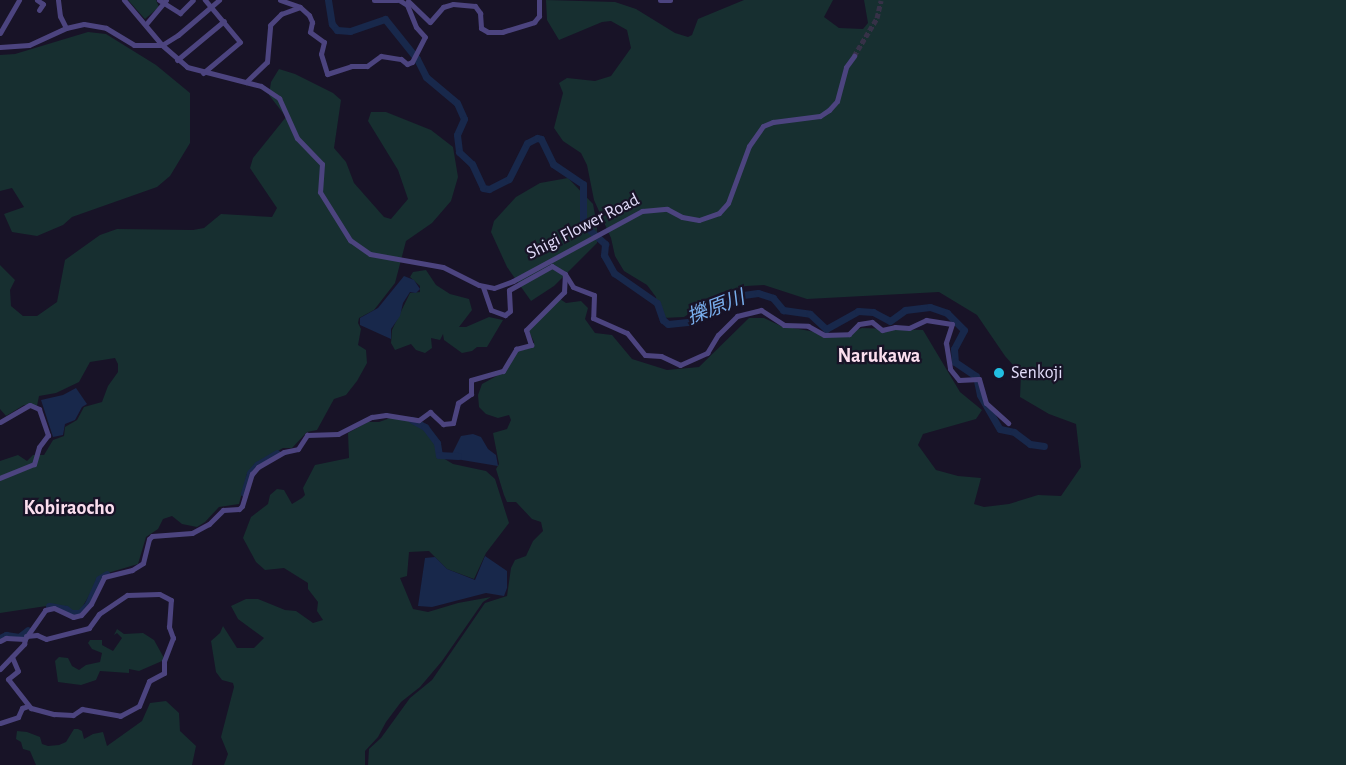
<!DOCTYPE html>
<html>
<head>
<meta charset="utf-8">
<style>
  body { margin:0 }
  #map { position:relative; width:1346px; height:765px; overflow:hidden; background:#181327; font-family:"Alegreya Sans","Noto Sans JP",sans-serif }
  div>[style] { position:absolute }
  .green>* { inset:0; background:#172f30 }
  .water>* { inset:0; background:#18284b }
  .river>* { height:7px; margin:-3.5px; padding:0 3.5px; transform-origin:3.5px; border-radius:3.5px; background:#18284b }
  .minor-tunnel>* { height:5px; margin-top:-2.5px; transform-origin:0; background:repeating-linear-gradient(90deg,#363147 0 5px,transparent 0 7.5px) }
  .minor>* { height:5px; margin:-2.5px; padding:0 2.5px; transform-origin:2.5px; border-radius:2.5px; background:#4c447f }
  .dots>* { width:16px; height:16px; translate:-50% -50%; box-sizing:border-box; border:3px solid #181327; border-radius:50% }
  span { translate:-50% -50%; white-space:nowrap; text-align:center; line-height:1.15; -webkit-text-stroke:4.5px #181327; paint-order:stroke }
  .street-label { font-size:18px; color:#e3ddfb }
  .poi-label { font-size:18px; color:#e3ddfb }
  .left { translate:0 -50%; text-align:left }
  .water-label { font-size:20px; color:#79aeed; font-style:italic }
  .neighbourhood-label { font-size:20px; color:#fbdfee; font-weight:700 }
</style>
</head>
<body>
<div id="map">
  <div class="green">
    <div style="clip-path:polygon(128px 0,156px 0,159px 7px,145px 19px)"></div>
    <div style="clip-path:polygon(546px 0,615px 2px,636px 9px,675px 33px,688px 37px,692px 35px,698px 19px,744px 0,833px 0,824px 17px,839px 28px,863px 29px,868px 23px,864px 0,1346px 0,1346px 765px,368px 765px,369px 749px,381px 738px,410px 698px,432px 680px,485px 603px,507px 596px,511px 568px,515px 560px,526px 556px,533px 541px,543px 531px,541px 522px,532px 519px,516px 502px,507px 502px,504px 495px,496px 469px,499px 464px,493px 433px,507px 429px,511px 420px,509px 415px,498px 418px,486px 414px,479px 407px,478px 395px,482px 384px,502px 373px,515px 352px,533px 347px,534px 342px,528px 329px,560px 299px,566px 303px,581px 301px,588px 308px,585px 319px,595px 333px,612px 335px,632px 359px,667px 370px,699px 367px,749px 318px,764px 318px,781px 326px,839px 336px,862px 328px,923px 330px,960px 392px,982px 410px,976px 419px,923px 434px,918px 445px,936px 470px,958px 476px,981px 478px,974px 504px,984px 507px,1009px 504px,1038px 495px,1061px 496px,1081px 467px,1076px 424px,1049px 414px,1020px 397px,1021px 374px,1005px 356px,977px 315px,939px 292px,807px 299px,764px 285px,746px 286px,720px 293px,684px 317px,662px 318px,657px 309px,656px 297px,647px 285px,624px 271px,615px 256px,611px 238px,594px 200px,587px 165px,581px 153px,563px 141px,554px 128px,563px 93px,559px 83px,567px 78px,595px 81px,611px 76px,631px 48px,627px 30px,611px 21px,602px 22px,559px 40px,547px 20px)"></div>
    <div style="clip-path:polygon(88px 32px,106px 34px,156px 65px,190px 93px,190px 143px,170px 176px,157px 187px,72px 217px,63px 225px,37px 236px,12px 232px,4px 214px,24px 207px,12px 188px,0 191px,0 55px,15px 54px)"></div>
    <div style="clip-path:polygon(279px 69px,295px 74px,333px 93px,341px 100px,334px 148px,346px 162px,354px 183px,384px 217px,391px 219px,408px 199px,398px 170px,368px 121px,371px 112px,386px 112px,431px 130px,453px 147px,458px 177px,451px 201px,432px 223px,406px 241px,395px 283px,374px 310px,359px 318px,358px 323px,361px 329px,358px 345px,366px 350px,367px 363px,357px 381px,346px 395px,334px 399px,317px 430px,307px 432px,292px 448px,283px 448px,257px 463px,247px 474px,239px 504px,219px 507px,205px 522px,197px 527px,182px 524px,172px 516px,163px 519px,158px 529px,146px 537px,138px 564px,101px 575px,80px 611px,75px 613px,53px 605px,0 613px,0 461px,18px 455px,27px 461px,33px 455px,44px 455px,53px 440px,64px 436px,65px 427px,77px 420px,84px 407px,102px 402px,108px 386px,118px 372px,118px 364px,115px 358px,90px 362px,79px 382px,56px 393px,39px 396px,37px 406px,24px 405px,6px 416px,0 409px,0 265px,15px 280px,10px 290px,11px 306px,23px 316px,37px 316px,57px 302px,65px 260px,100px 235px,117px 229px,193px 230px,204px 228px,221px 214px,272px 217px,277px 208px,250px 168px,253px 158px,286px 117px,269px 95px,271px 82px)"></div>
    <div style="clip-path:polygon(568px 178px,593px 204px,597px 225px,597px 243px,554px 286px,531px 301px,507px 267px,491px 232px,494px 221px,516px 197px,540px 183px)"></div>
    <div style="clip-path:polygon(426px 270px,436px 285px,450px 294px,469px 299px,472px 310px,459px 327px,466px 327px,489px 317px,503px 320px,487px 347px,477px 347px,472px 351px,462px 353px,444px 340px,443px 334px,440px 340px,431px 338px,432px 348px,425px 353px,416px 350px,411px 344px,395px 350px,391px 343px,392px 330px,410px 293px,420px 292px,420px 286px,410px 277px,413px 272px)"></div>
    <div style="clip-path:polygon(390px 418px,417px 422px,436px 442px,438px 455px,453px 464px,486px 471px,495px 479px,509px 523px,486px 553px,474px 579px,447px 569px,429px 551px,409px 552px,407px 576px,400px 578px,413px 609px,428px 612px,458px 603px,491px 597px,483px 602px,442px 661px,420px 687px,401px 702px,386px 722px,378px 737px,365px 751px,365px 765px,224px 765px,228px 754px,221px 737px,234px 687px,233px 683px,222px 680px,216px 672px,211px 641px,220px 633px,223px 626px,237px 648px,254px 648px,264px 638px,238px 619px,231px 606px,246px 599px,258px 599px,285px 610px,296px 611px,313px 623px,323px 620px,317px 611px,318px 602px,308px 589px,308px 583px,284px 568px,265px 570px,256px 562px,243px 538px,251px 517px,268px 504px,270px 495px,277px 489px,284px 490px,292px 504px,302px 498px,305px 495px,303px 488px,315px 465px,349px 458px,348px 433px,368px 422px,379px 422px)"></div>
    <div style="clip-path:polygon(117px 629px,124px 634px,143px 633px,154px 640px,164px 658px,162px 661px,139px 671px,129px 669px,129px 673px,100px 671px,96px 680px,81px 685px,58px 682px,55px 661px,59px 657px,68px 658px,72px 666px,79px 670px,86px 665px,100px 662px,102px 653px,92px 649px,88px 643px,90px 640px,102px 640px,102px 645px,113px 651px,122px 638px,117px 633px,114px 635px)"></div>
    <div style="clip-path:polygon(166px 701px,179px 713px,180px 731px,196px 746px,192px 765px,36px 765px,30px 751px,23px 749px,21px 742px,16px 739px,17px 731px,27px 732px,40px 737px,42px 744px,48px 746px,59px 745px,66px 742px,74px 729px,78px 729px,82px 731px,84px 739px,93px 734px,103px 732px,107px 746px,142px 721px,150px 703px)"></div>
  </div>
  <div class="water">
    <div style="clip-path:polygon(404px 276px,414px 280px,420px 289px,416px 293px,410px 292px,403px 303px,400px 316px,391px 329px,391px 339px,360px 325px,360px 318px,378px 308px)"></div>
    <div style="clip-path:polygon(76px 388px,87px 404px,82px 407px,75px 420px,65px 424px,63px 435px,53px 437px,41px 400px,63px 395px)"></div>
    <div style="clip-path:polygon(473px 434px,481px 437px,488px 449px,496px 455px,498px 466px,450px 458px,461px 436px)"></div>
    <div style="clip-path:polygon(485px 556px,507px 571px,507px 588px,504px 596px,486px 593px,432px 607px,418px 606px,425px 558px,435px 557px,447px 569px,475px 580px)"></div>
  </div>
  <div class="river">
    <div style="left:328px;top:0;width:24px;rotate:81deg"></div>
    <div style="left:332px;top:24px;width:8px;rotate:50deg"></div>
    <div style="left:337px;top:30px;width:13px;rotate:4deg"></div>
    <div style="left:350px;top:31px;width:37px;rotate:-19deg"></div>
    <div style="left:385px;top:19px;width:51px;rotate:51.3deg"></div>
    <div style="left:417px;top:59px;width:20px;rotate:63deg"></div>
    <div style="left:426px;top:77px;width:40px;rotate:40deg"></div>
    <div style="left:457px;top:103px;width:17px;rotate:66deg"></div>
    <div style="left:464px;top:119px;width:17px;rotate:114deg"></div>
    <div style="left:457px;top:135px;width:17px;rotate:83deg"></div>
    <div style="left:459px;top:152px;width:18px;rotate:43deg"></div>
    <div style="left:472px;top:164px;width:26px;rotate:65deg"></div>
    <div style="left:483px;top:188px;width:6px;rotate:9deg"></div>
    <div style="left:489px;top:189px;width:22px;rotate:-27deg"></div>
    <div style="left:509px;top:179px;width:40px;rotate:-63.4deg"></div>
    <div style="left:527px;top:143px;width:11px;rotate:-27deg"></div>
    <div style="left:537px;top:138px;width:4px;rotate:14deg"></div>
    <div style="left:541px;top:139px;width:28px;rotate:64deg"></div>
    <div style="left:553px;top:164px;width:36px;rotate:34deg"></div>
    <div style="left:583px;top:184px;width:40px;rotate:90deg"></div>
    <div style="left:583px;top:224px;width:30px;rotate:42deg"></div>
    <div style="left:605px;top:244px;width:11px;rotate:95deg"></div>
    <div style="left:604px;top:255px;width:21px;rotate:61deg"></div>
    <div style="left:614px;top:273px;width:52px;rotate:34.9deg"></div>
    <div style="left:657px;top:303px;width:18px;rotate:71deg"></div>
    <div style="left:663px;top:320px;width:6px;rotate:39deg"></div>
    <div style="left:668px;top:324px;width:27px;rotate:-6deg"></div>
    <div style="left:695px;top:321px;width:55px;rotate:-28.4deg"></div>
    <div style="left:743px;top:295px;width:15px;rotate:-8deg"></div>
    <div style="left:758px;top:293px;width:16px;rotate:18deg"></div>
    <div style="left:773px;top:298px;width:16px;rotate:50deg"></div>
    <div style="left:783px;top:310px;width:27px;rotate:8deg"></div>
    <div style="left:810px;top:314px;width:22px;rotate:43deg"></div>
    <div style="left:826px;top:329px;width:37px;rotate:-29deg"></div>
    <div style="left:858px;top:311px;width:15px;rotate:4deg"></div>
    <div style="left:873px;top:312px;width:19px;rotate:28deg"></div>
    <div style="left:890px;top:321px;width:19px;rotate:-36deg"></div>
    <div style="left:905px;top:310px;width:25px;rotate:-7deg"></div>
    <div style="left:930px;top:307px;width:18px;rotate:19deg"></div>
    <div style="left:947px;top:313px;width:24px;rotate:45deg"></div>
    <div style="left:964px;top:330px;width:21px;rotate:118deg"></div>
    <div style="left:954px;top:349px;width:13px;rotate:86deg"></div>
    <div style="left:955px;top:362px;width:25px;rotate:34deg"></div>
    <div style="left:976px;top:376px;width:19px;rotate:78deg"></div>
    <div style="left:980px;top:395px;width:39px;rotate:60deg"></div>
    <div style="left:1000px;top:429px;width:14px;rotate:12deg"></div>
    <div style="left:1014px;top:432px;width:20px;rotate:37deg"></div>
    <div style="left:1030px;top:444px;width:14px;rotate:8deg"></div>
    <div style="left:412px;top:420px;width:15px;rotate:28deg"></div>
    <div style="left:425px;top:427px;width:20px;rotate:53deg"></div>
    <div style="left:437px;top:443px;width:12px;rotate:81deg"></div>
    <div style="left:439px;top:455px;width:19px;rotate:3deg"></div>
    <div style="left:244px;top:493px;width:21px;rotate:-73deg"></div>
    <div style="left:250px;top:473px;width:11px;rotate:-49deg"></div>
    <div style="left:257px;top:465px;width:23px;rotate:-31deg"></div>
    <div style="left:49px;top:606px;width:17px;rotate:10deg"></div>
    <div style="left:66px;top:609px;width:6px;rotate:39deg"></div>
    <div style="left:71px;top:613px;width:9px"></div>
    <div style="left:80px;top:613px;width:12px;rotate:-48deg"></div>
    <div style="left:88px;top:604px;width:27px;rotate:-66deg"></div>
    <div style="left:99px;top:579px;width:9px;rotate:-32deg"></div>
    <div style="left:0;top:638px;width:7px;rotate:-27deg"></div>
    <div style="left:6px;top:635px;width:13px;rotate:9deg"></div>
    <div style="left:19px;top:637px;width:11px;rotate:-38deg"></div>
  </div>
  <div class="minor-tunnel">
    <div style="left:854px;top:56px;width:44px;rotate:-58.8deg"></div>
    <div style="left:877px;top:18px;width:18px;rotate:-77deg"></div>
  </div>
  <div class="minor">
    <div style="left:37px;top:0;width:7px;rotate:34deg"></div>
    <div style="left:43px;top:4px;width:7px;rotate:124deg"></div>
    <div style="left:58px;top:0;width:16px;rotate:83deg"></div>
    <div style="left:60px;top:16px;width:13px;rotate:63deg"></div>
    <div style="left:124px;top:0;width:59px;rotate:49.8deg"></div>
    <div style="left:162px;top:45px;width:33px;rotate:41deg"></div>
    <div style="left:187px;top:67px;width:76px;rotate:14.4deg"></div>
    <div style="left:261px;top:86px;width:22px;rotate:34deg"></div>
    <div style="left:279px;top:98px;width:44px;rotate:65.8deg"></div>
    <div style="left:297px;top:138px;width:36px;rotate:46deg"></div>
    <div style="left:322px;top:164px;width:28px;rotate:94deg"></div>
    <div style="left:320px;top:192px;width:57px;rotate:58deg"></div>
    <div style="left:350px;top:240px;width:24px;rotate:35deg"></div>
    <div style="left:370px;top:254px;width:74px;rotate:10.1deg"></div>
    <div style="left:443px;top:267px;width:40px;rotate:26.6deg"></div>
    <div style="left:479px;top:285px;width:15px;rotate:11deg"></div>
    <div style="left:494px;top:288px;width:20px;rotate:-20deg"></div>
    <div style="left:513px;top:281px;width:147px;rotate:-28.5deg"></div>
    <div style="left:642px;top:211px;width:25px;rotate:-5deg"></div>
    <div style="left:667px;top:209px;width:17px;rotate:28deg"></div>
    <div style="left:682px;top:217px;width:17px;rotate:10deg"></div>
    <div style="left:699px;top:220px;width:21px;rotate:-19deg"></div>
    <div style="left:719px;top:213px;width:13px;rotate:-48deg"></div>
    <div style="left:728px;top:203px;width:61px;rotate:-69.8deg"></div>
    <div style="left:749px;top:146px;width:24px;rotate:-55deg"></div>
    <div style="left:763px;top:126px;width:11px;rotate:-22deg"></div>
    <div style="left:773px;top:122px;width:47px;rotate:-7.3deg"></div>
    <div style="left:820px;top:116px;width:11px;rotate:-34deg"></div>
    <div style="left:829px;top:110px;width:12px;rotate:-48deg"></div>
    <div style="left:837px;top:101px;width:35px;rotate:-75deg"></div>
    <div style="left:846px;top:67px;width:14px;rotate:-54deg"></div>
    <div style="left:159px;top:0;width:25px;rotate:32deg"></div>
    <div style="left:180px;top:13px;width:18px;rotate:-45deg"></div>
    <div style="left:280px;top:0;width:21px;rotate:19deg"></div>
    <div style="left:300px;top:7px;width:12px;rotate:42deg"></div>
    <div style="left:309px;top:15px;width:8px;rotate:67deg"></div>
    <div style="left:312px;top:22px;width:10px;rotate:101deg"></div>
    <div style="left:310px;top:32px;width:17px;rotate:36deg"></div>
    <div style="left:324px;top:42px;width:12px;rotate:104deg"></div>
    <div style="left:321px;top:54px;width:21px;rotate:73deg"></div>
    <div style="left:327px;top:74px;width:25px;rotate:-18deg"></div>
    <div style="left:351px;top:66px;width:16px"></div>
    <div style="left:367px;top:66px;width:17px;rotate:-36deg"></div>
    <div style="left:381px;top:56px;width:20px;rotate:9deg"></div>
    <div style="left:401px;top:59px;width:8px;rotate:40deg"></div>
    <div style="left:407px;top:64px;width:5px;rotate:-22deg"></div>
    <div style="left:412px;top:62px;width:28px;rotate:-63deg"></div>
    <div style="left:425px;top:37px;width:13px;rotate:-132deg"></div>
    <div style="left:416px;top:27px;width:24px;rotate:-112deg"></div>
    <div style="left:407px;top:5px;width:9px;rotate:-148deg"></div>
    <div style="left:374px;top:0;width:23px"></div>
    <div style="left:660px;top:0;width:10px"></div>
    <div style="left:408px;top:1px;width:30px;rotate:44deg"></div>
    <div style="left:430px;top:22px;width:20px;rotate:-49deg"></div>
    <div style="left:443px;top:7px;width:10px;rotate:-17deg"></div>
    <div style="left:453px;top:4px;width:22px;rotate:5deg"></div>
    <div style="left:475px;top:6px;width:9px;rotate:54deg"></div>
    <div style="left:480px;top:13px;width:15px;rotate:86deg"></div>
    <div style="left:481px;top:28px;width:8px;rotate:30deg"></div>
    <div style="left:488px;top:32px;width:14px"></div>
    <div style="left:502px;top:32px;width:34px;rotate:-17deg"></div>
    <div style="left:534px;top:22px;width:8px;rotate:-50deg"></div>
    <div style="left:539px;top:16px;width:16px;rotate:-90deg"></div>
    <div style="left:146px;top:24px;width:31px;rotate:-50deg"></div>
    <div style="left:0;top:33px;width:38px;rotate:-60deg"></div>
    <div style="left:0;top:47px;width:29px;rotate:-4deg"></div>
    <div style="left:29px;top:45px;width:41px;rotate:-24.7deg"></div>
    <div style="left:66px;top:28px;width:18px;rotate:-13deg"></div>
    <div style="left:84px;top:24px;width:22px;rotate:10deg"></div>
    <div style="left:106px;top:28px;width:33px;rotate:31deg"></div>
    <div style="left:134px;top:45px;width:28px"></div>
    <div style="left:162px;top:45px;width:19px;rotate:-32deg"></div>
    <div style="left:178px;top:35px;width:54px;rotate:-40.5deg"></div>
    <div style="left:177px;top:60px;width:61px;rotate:-39.7deg"></div>
    <div style="left:203px;top:73px;width:48px;rotate:-40deg"></div>
    <div style="left:240px;top:42px;width:55px;rotate:-129.8deg"></div>
    <div style="left:246px;top:82px;width:29px;rotate:-44deg"></div>
    <div style="left:267px;top:62px;width:37px;rotate:-85deg"></div>
    <div style="left:270px;top:25px;width:16px;rotate:-45deg"></div>
    <div style="left:281px;top:14px;width:20px;rotate:-20deg"></div>
    <div style="left:483px;top:287px;width:24px;rotate:71deg"></div>
    <div style="left:491px;top:310px;width:15px;rotate:20deg"></div>
    <div style="left:505px;top:315px;width:6px;rotate:-39deg"></div>
    <div style="left:510px;top:311px;width:21px;rotate:-93deg"></div>
    <div style="left:509px;top:290px;width:49px;rotate:-29.2deg"></div>
    <div style="left:552px;top:266px;width:15px;rotate:32deg"></div>
    <div style="left:565px;top:274px;width:15px;rotate:58deg"></div>
    <div style="left:573px;top:287px;width:22px;rotate:21deg"></div>
    <div style="left:594px;top:295px;width:23px;rotate:92deg"></div>
    <div style="left:593px;top:318px;width:37px;rotate:24deg"></div>
    <div style="left:627px;top:333px;width:28px;rotate:51deg"></div>
    <div style="left:645px;top:355px;width:16px;rotate:4deg"></div>
    <div style="left:661px;top:356px;width:21px;rotate:25deg"></div>
    <div style="left:680px;top:365px;width:30px;rotate:-24deg"></div>
    <div style="left:707px;top:353px;width:21px;rotate:-59deg"></div>
    <div style="left:718px;top:335px;width:27px;rotate:-45deg"></div>
    <div style="left:737px;top:316px;width:25px;rotate:-14deg"></div>
    <div style="left:761px;top:310px;width:27px;rotate:33deg"></div>
    <div style="left:784px;top:325px;width:24px;rotate:2deg"></div>
    <div style="left:808px;top:326px;width:18px;rotate:29deg"></div>
    <div style="left:824px;top:335px;width:25px;rotate:-2deg"></div>
    <div style="left:849px;top:334px;width:14px;rotate:-45deg"></div>
    <div style="left:859px;top:324px;width:13px;rotate:-9deg"></div>
    <div style="left:872px;top:322px;width:13px;rotate:39deg"></div>
    <div style="left:882px;top:330px;width:13px;rotate:-13deg"></div>
    <div style="left:895px;top:327px;width:14px;rotate:4deg"></div>
    <div style="left:909px;top:328px;width:19px;rotate:-25deg"></div>
    <div style="left:926px;top:320px;width:26px;rotate:9deg"></div>
    <div style="left:952px;top:324px;width:20px;rotate:108deg"></div>
    <div style="left:946px;top:343px;width:26px;rotate:81deg"></div>
    <div style="left:950px;top:369px;width:14px;rotate:51deg"></div>
    <div style="left:959px;top:380px;width:20px;rotate:-3deg"></div>
    <div style="left:979px;top:379px;width:25px;rotate:74deg"></div>
    <div style="left:986px;top:403px;width:30px;rotate:42deg"></div>
    <div style="left:0;top:422px;width:34px;rotate:-30deg"></div>
    <div style="left:30px;top:405px;width:10px;rotate:24deg"></div>
    <div style="left:39px;top:409px;width:28px;rotate:71deg"></div>
    <div style="left:48px;top:435px;width:15px;rotate:127deg"></div>
    <div style="left:39px;top:447px;width:18px;rotate:106deg"></div>
    <div style="left:34px;top:464px;width:37px;rotate:158deg"></div>
    <div style="left:0;top:641px;width:7px;rotate:-27deg"></div>
    <div style="left:6px;top:638px;width:19px;rotate:3deg"></div>
    <div style="left:12px;top:657px;width:15px;rotate:67deg"></div>
    <div style="left:18px;top:671px;width:13px;rotate:141deg"></div>
    <div style="left:8px;top:679px;width:37px;rotate:52deg"></div>
    <div style="left:31px;top:708px;width:24px;rotate:15deg"></div>
    <div style="left:54px;top:714px;width:19px;rotate:3deg"></div>
    <div style="left:73px;top:715px;width:11px;rotate:-34deg"></div>
    <div style="left:82px;top:709px;width:39px;rotate:10deg"></div>
    <div style="left:120px;top:716px;width:21px;rotate:-28deg"></div>
    <div style="left:139px;top:706px;width:27px;rotate:-68deg"></div>
    <div style="left:149px;top:681px;width:17px;rotate:-28deg"></div>
    <div style="left:164px;top:673px;width:12px;rotate:-90deg"></div>
    <div style="left:164px;top:661px;width:25px;rotate:-69deg"></div>
    <div style="left:173px;top:638px;width:12px;rotate:-110deg"></div>
    <div style="left:169px;top:627px;width:27px;rotate:-86deg"></div>
    <div style="left:171px;top:600px;width:13px;rotate:-153deg"></div>
    <div style="left:159px;top:594px;width:32px;rotate:178deg"></div>
    <div style="left:127px;top:595px;width:34px;rotate:146deg"></div>
    <div style="left:99px;top:614px;width:17px;rotate:126deg"></div>
    <div style="left:89px;top:628px;width:44px;rotate:165.7deg"></div>
    <div style="left:46px;top:639px;width:10px;rotate:-156deg"></div>
    <div style="left:37px;top:635px;width:11px;rotate:175deg"></div>
    <div style="left:0;top:669px;width:35px;rotate:-46deg"></div>
    <div style="left:24px;top:644px;width:5px;rotate:-79deg"></div>
    <div style="left:25px;top:639px;width:35px;rotate:-55deg"></div>
    <div style="left:45px;top:610px;width:9px;rotate:-13deg"></div>
    <div style="left:54px;top:608px;width:21px;rotate:25deg"></div>
    <div style="left:73px;top:617px;width:8px;rotate:-14deg"></div>
    <div style="left:81px;top:615px;width:15px;rotate:-48deg"></div>
    <div style="left:91px;top:604px;width:30px;rotate:-64deg"></div>
    <div style="left:104px;top:577px;width:29px;rotate:-14deg"></div>
    <div style="left:132px;top:570px;width:13px;rotate:-32deg"></div>
    <div style="left:143px;top:563px;width:25px;rotate:-76deg"></div>
    <div style="left:149px;top:539px;width:4px;rotate:-45deg"></div>
    <div style="left:152px;top:536px;width:40px;rotate:-4.3deg"></div>
    <div style="left:192px;top:533px;width:19px;rotate:-28deg"></div>
    <div style="left:209px;top:524px;width:20px;rotate:-45deg"></div>
    <div style="left:223px;top:510px;width:16px;rotate:-4deg"></div>
    <div style="left:239px;top:509px;width:4px;rotate:-45deg"></div>
    <div style="left:242px;top:506px;width:34px;rotate:-73deg"></div>
    <div style="left:252px;top:474px;width:9px;rotate:-49deg"></div>
    <div style="left:258px;top:467px;width:30px;rotate:-30deg"></div>
    <div style="left:284px;top:452px;width:14px;rotate:-12deg"></div>
    <div style="left:298px;top:449px;width:17px;rotate:-57deg"></div>
    <div style="left:307px;top:435px;width:31px;rotate:-2deg"></div>
    <div style="left:338px;top:434px;width:38px;rotate:-27deg"></div>
    <div style="left:372px;top:417px;width:14px;rotate:-8deg"></div>
    <div style="left:386px;top:415px;width:33px;rotate:9deg"></div>
    <div style="left:419px;top:420px;width:14px;rotate:-36deg"></div>
    <div style="left:430px;top:412px;width:18px;rotate:43deg"></div>
    <div style="left:443px;top:424px;width:10px;rotate:-6deg"></div>
    <div style="left:453px;top:423px;width:21px;rotate:-76deg"></div>
    <div style="left:458px;top:403px;width:16px;rotate:-35deg"></div>
    <div style="left:471px;top:394px;width:14px;rotate:-90deg"></div>
    <div style="left:471px;top:380px;width:33px;rotate:-16deg"></div>
    <div style="left:503px;top:371px;width:26px;rotate:-59deg"></div>
    <div style="left:516px;top:349px;width:16px;rotate:-15deg"></div>
    <div style="left:531px;top:345px;width:16px;rotate:-108deg"></div>
    <div style="left:526px;top:330px;width:54px;rotate:-45deg"></div>
    <div style="left:564px;top:292px;width:18px;rotate:-87deg"></div>
    <div style="left:0;top:723px;width:19px;rotate:-18deg"></div>
    <div style="left:18px;top:717px;width:10px;rotate:-66deg"></div>
    <div style="left:22px;top:708px;width:6px;rotate:-18deg"></div>
  </div>
  <div class="dots">
    <div style="left:999px;top:373px;background:#22bfe2"></div>
  </div>
  <div class="street-label">
    <span style="left:583px;top:227px;rotate:-27deg">Shigi Flower Road</span>
  </div>
  <div class="poi-label">
    <span class="left" style="left:1011px;top:373px">Senkoji</span>
  </div>
  <div class="water-label">
    <span style="left:716px;top:308px;rotate:-21deg">擽原川</span>
  </div>
  <div class="neighbourhood-label">
    <span style="left:879px;top:356px">Narukawa</span>
    <span style="left:69px;top:508px">Kobiraocho</span>
  </div>
</div>
</body>
</html>
